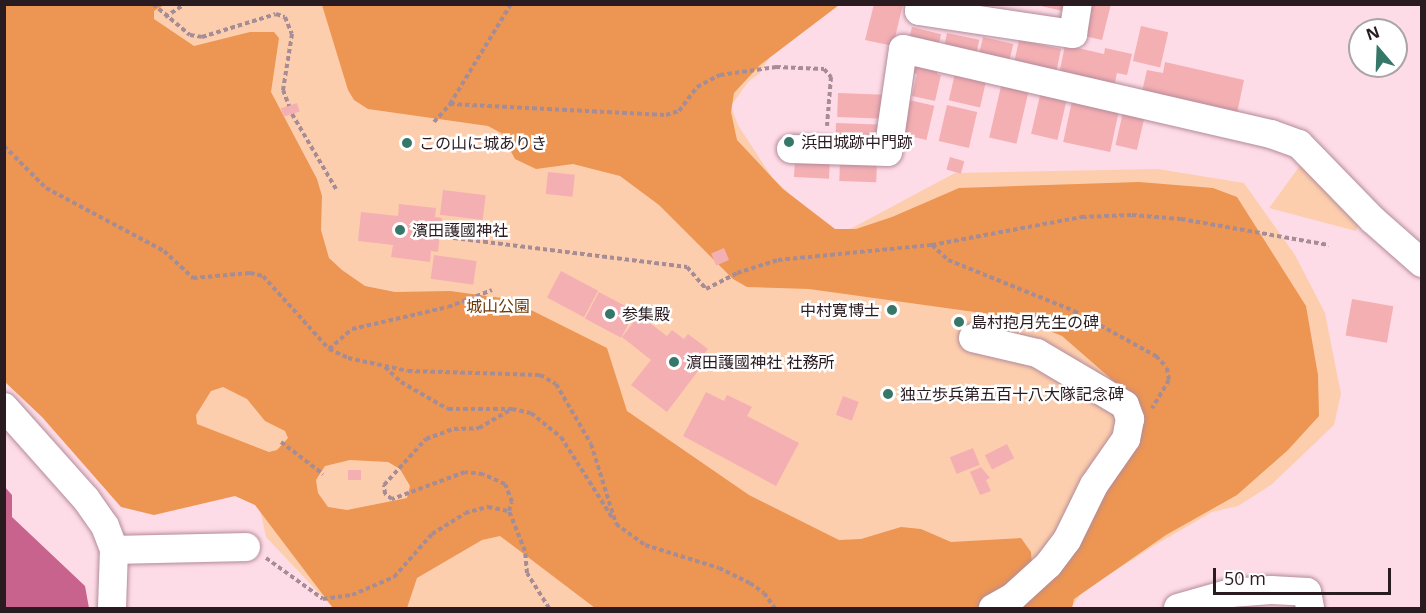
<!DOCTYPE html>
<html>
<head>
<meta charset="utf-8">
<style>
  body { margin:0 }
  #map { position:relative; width:1426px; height:613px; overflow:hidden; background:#fedce7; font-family:"Open Sans","Noto Sans JP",sans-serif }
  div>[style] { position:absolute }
  .green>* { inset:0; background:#fdcead }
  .forest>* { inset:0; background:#ed9552 }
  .water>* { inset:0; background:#c7638c }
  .building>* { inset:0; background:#f4afb3; transform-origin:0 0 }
  .path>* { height:4px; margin-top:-2px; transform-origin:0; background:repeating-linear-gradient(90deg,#a68c94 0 4.5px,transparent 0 7.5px) }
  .roads { filter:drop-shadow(0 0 2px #b38b99) drop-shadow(0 0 2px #b38b99) }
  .minor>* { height:28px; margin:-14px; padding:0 14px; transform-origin:14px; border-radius:14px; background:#fff }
  .dots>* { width:16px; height:16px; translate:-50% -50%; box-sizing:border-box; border:3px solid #fff; border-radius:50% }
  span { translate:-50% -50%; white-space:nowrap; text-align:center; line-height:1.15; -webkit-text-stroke:5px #fff; paint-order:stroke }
  .poi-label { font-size:16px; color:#2a1b20 }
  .left { translate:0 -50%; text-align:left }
  .right { translate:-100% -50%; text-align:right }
  .park-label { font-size:16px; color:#703800 }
  .frame { position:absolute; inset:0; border:6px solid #2a1b20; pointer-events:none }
  .north { position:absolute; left:1348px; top:18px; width:60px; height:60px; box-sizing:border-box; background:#fff; border:2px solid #aaa4a6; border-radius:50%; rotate:341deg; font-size:16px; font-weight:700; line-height:24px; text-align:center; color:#2a1b20 }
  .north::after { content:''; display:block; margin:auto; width:21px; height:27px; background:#357768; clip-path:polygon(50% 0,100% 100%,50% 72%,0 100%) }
  .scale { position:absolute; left:1213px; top:568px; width:178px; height:27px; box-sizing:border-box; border:3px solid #2a1b20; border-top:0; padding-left:8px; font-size:18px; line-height:21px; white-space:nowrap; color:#2a1b20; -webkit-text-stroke:4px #fff; paint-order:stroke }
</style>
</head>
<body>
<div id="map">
  <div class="green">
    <div style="clip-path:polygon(4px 5px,803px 5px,759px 74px,748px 82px,731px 106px,738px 125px,773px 179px,837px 236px,955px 173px,1158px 169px,1244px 183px,1295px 255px,1325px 313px,1341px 394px,1334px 425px,1271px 485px,1238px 506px,1212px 512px,1155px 545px,1082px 592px,1071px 608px,333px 608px,266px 537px,254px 481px,169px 481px)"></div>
    <div style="clip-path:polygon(1304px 160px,1360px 219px,1356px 231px,1269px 208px)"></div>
  </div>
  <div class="forest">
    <div style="clip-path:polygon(evenodd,4px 5px,164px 5px,154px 11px,154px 19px,194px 46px,250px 32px,274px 32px,279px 38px,271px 92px,317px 179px,322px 196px,321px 230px,329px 258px,342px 270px,365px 286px,395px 292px,450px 291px,509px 299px,607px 348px,627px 411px,749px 495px,839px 540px,861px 539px,901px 527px,921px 529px,951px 542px,1021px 538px,1031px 552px,1032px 567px,976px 608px,595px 608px,500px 536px,482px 540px,417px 578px,407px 608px,333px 608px,255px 505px,235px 496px,154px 515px,121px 507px,42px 417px,5px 382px,4px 5px,223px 387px,247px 399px,265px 421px,285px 431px,288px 438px,277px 450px,269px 452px,197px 424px,196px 415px,211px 391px,223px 387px,4px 5px,350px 460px,388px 462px,400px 469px,410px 486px,407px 498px,347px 510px,328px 507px,318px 493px,316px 480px,325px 466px,350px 460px)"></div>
    <div style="clip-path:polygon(322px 5px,839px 5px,760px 65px,734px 93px,731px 112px,737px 140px,783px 189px,835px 229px,856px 229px,892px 217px,959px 188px,1139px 182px,1213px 188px,1237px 197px,1306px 306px,1318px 375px,1319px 416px,1288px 450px,1237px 495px,1166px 535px,1074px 599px,1072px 608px,1012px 608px,1133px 402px,1109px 377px,1062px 336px,1018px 318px,809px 289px,747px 287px,733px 279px,659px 205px,620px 176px,573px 164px,536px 169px,515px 159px,501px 133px,488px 126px,368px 109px,354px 100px,348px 90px)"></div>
  </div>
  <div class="water">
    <div style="clip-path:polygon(4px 486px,12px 495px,12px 517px,85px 586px,89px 608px,5px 608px)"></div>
  </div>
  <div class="building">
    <div style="clip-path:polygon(874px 4px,903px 4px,893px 46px,865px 40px)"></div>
    <div style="clip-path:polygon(1032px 4px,1069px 4px,1067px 12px)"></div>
    <div style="clip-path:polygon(1087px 4px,1111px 4px,1102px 40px,1080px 35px)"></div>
    <div style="left:1141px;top:26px;width:28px;height:36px;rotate:13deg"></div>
    <div style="left:912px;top:27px;width:30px;height:15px;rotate:14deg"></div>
    <div style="left:947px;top:33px;width:33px;height:16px;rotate:12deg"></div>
    <div style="left:983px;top:37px;width:31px;height:21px;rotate:13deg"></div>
    <div style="left:1019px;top:40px;width:43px;height:26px;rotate:12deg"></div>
    <div style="clip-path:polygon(1065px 45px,1104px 54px,1105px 48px,1132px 54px,1127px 75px,1117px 73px,1114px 87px,1059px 75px)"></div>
    <div style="clip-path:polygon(909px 58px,939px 65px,937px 74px,941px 75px,935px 101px,912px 96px,917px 74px,906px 72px)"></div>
    <div style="clip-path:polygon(1165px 62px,1244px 80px,1236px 118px,1141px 96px,1147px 70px,1163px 73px)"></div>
    <div style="left:956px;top:69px;width:32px;height:32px;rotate:13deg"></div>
    <div style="left:1002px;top:82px;width:28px;height:57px;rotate:13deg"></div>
    <div style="left:1041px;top:91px;width:27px;height:44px;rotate:13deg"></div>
    <div style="left:838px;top:93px;width:47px;height:24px;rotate:2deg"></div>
    <div style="left:1073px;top:96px;width:48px;height:47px;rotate:12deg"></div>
    <div style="left:909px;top:100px;width:26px;height:35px;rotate:13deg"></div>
    <div style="left:297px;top:103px;width:9px;height:17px;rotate:72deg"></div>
    <div style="left:947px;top:105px;width:31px;height:37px;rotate:13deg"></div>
    <div style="left:1124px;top:108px;width:22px;height:38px;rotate:13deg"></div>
    <div style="left:836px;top:123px;width:47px;height:23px;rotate:2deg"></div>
    <div style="left:950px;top:157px;width:15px;height:13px;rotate:16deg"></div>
    <div style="left:795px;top:158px;width:35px;height:19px;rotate:3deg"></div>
    <div style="left:840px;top:160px;width:37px;height:21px;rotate:2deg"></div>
    <div style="left:548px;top:172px;width:27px;height:22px;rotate:6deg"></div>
    <div style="left:443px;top:190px;width:43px;height:25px;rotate:7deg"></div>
    <div style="clip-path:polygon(399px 204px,436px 208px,435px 217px,442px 218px,438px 252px,431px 251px,430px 262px,391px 257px,393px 245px,358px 241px,361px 212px,398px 216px)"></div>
    <div style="left:724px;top:248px;width:13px;height:14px;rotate:67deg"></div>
    <div style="left:434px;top:255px;width:43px;height:24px;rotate:8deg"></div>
    <div style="left:561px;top:271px;width:42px;height:30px;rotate:28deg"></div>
    <div style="left:599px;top:292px;width:41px;height:30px;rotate:28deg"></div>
    <div style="left:1352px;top:299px;width:42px;height:37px;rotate:10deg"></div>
    <div style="clip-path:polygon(639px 315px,667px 336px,672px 330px,684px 339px,688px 334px,708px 349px,696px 364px,701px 367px,667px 412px,631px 385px,651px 360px,622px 337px)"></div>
    <div style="clip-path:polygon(706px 392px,724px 401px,727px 395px,752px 407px,747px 416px,799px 443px,776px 486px,683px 436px)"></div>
    <div style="left:843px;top:396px;width:17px;height:20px;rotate:21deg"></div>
    <div style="left:1007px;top:444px;width:16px;height:25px;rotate:63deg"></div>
    <div style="left:973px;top:448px;width:18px;height:25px;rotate:68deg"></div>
    <div style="clip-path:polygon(981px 467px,990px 478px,986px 480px,991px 491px,980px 495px,970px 472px)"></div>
    <div style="left:348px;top:470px;width:13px;height:10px"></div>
  </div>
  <div class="path">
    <div style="left:153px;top:4px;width:48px;rotate:40deg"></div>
    <div style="left:190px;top:35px;width:12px;rotate:9deg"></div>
    <div style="left:202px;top:37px;width:77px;rotate:-17.3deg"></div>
    <div style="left:276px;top:14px;width:9px;rotate:18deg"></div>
    <div style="left:285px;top:17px;width:18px;rotate:68deg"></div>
    <div style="left:292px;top:34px;width:57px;rotate:99.1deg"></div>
    <div style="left:283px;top:90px;width:17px;rotate:69deg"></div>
    <div style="left:165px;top:17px;width:24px;rotate:-33deg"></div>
    <div style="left:450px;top:104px;width:216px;rotate:2.9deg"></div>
    <div style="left:666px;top:115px;width:14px;rotate:-17deg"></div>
    <div style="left:679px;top:111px;width:30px;rotate:-53deg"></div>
    <div style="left:697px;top:87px;width:26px;rotate:-28deg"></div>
    <div style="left:720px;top:75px;width:57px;rotate:-8.1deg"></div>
    <div style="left:776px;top:67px;width:48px;rotate:2.4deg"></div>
    <div style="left:824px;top:69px;width:11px;rotate:49deg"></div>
    <div style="left:831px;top:77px;width:49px;rotate:94.7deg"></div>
    <div style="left:292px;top:114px;width:87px;rotate:59.6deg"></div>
    <div style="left:434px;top:122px;width:24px;rotate:-48deg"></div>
    <div style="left:450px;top:104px;width:117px;rotate:-58.6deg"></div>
    <div style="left:4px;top:146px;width:59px;rotate:45deg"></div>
    <div style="left:46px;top:188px;width:134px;rotate:28.1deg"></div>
    <div style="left:164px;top:251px;width:40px;rotate:43deg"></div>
    <div style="left:193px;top:278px;width:57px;rotate:-5deg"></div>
    <div style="left:250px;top:273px;width:13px;rotate:13deg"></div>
    <div style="left:263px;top:276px;width:98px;rotate:47.9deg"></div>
    <div style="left:329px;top:349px;width:21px;rotate:25deg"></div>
    <div style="left:348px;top:358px;width:61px;rotate:12.2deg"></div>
    <div style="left:408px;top:371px;width:132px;rotate:1.7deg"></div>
    <div style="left:540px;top:375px;width:18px;rotate:29deg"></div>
    <div style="left:556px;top:384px;width:69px;rotate:59.7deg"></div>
    <div style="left:591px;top:444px;width:84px;rotate:72.6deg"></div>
    <div style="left:616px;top:524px;width:36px;rotate:36deg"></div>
    <div style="left:645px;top:545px;width:77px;rotate:17.3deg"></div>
    <div style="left:719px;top:568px;width:34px;rotate:26deg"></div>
    <div style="left:750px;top:583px;width:17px;rotate:36deg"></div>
    <div style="left:764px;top:593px;width:19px;rotate:54deg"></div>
    <div style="left:446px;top:237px;width:243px;rotate:7.1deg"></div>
    <div style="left:687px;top:267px;width:29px;rotate:49deg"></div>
    <div style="left:706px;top:289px;width:35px;rotate:-27deg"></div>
    <div style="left:737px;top:273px;width:43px;rotate:-17.6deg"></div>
    <div style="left:778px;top:260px;width:155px;rotate:-5.6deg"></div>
    <div style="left:932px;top:245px;width:153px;rotate:-10.6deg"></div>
    <div style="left:1082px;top:217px;width:50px;rotate:-2.3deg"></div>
    <div style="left:1132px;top:215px;width:49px;rotate:4.7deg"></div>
    <div style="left:1181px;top:219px;width:150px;rotate:10deg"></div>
    <div style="left:932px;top:245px;width:22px;rotate:43deg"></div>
    <div style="left:948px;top:260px;width:136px;rotate:22deg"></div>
    <div style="left:1074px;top:311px;width:94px;rotate:28.8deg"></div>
    <div style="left:1156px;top:356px;width:16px;rotate:47deg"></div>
    <div style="left:1167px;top:368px;width:12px;rotate:81deg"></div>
    <div style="left:1169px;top:380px;width:33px;rotate:121deg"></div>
    <div style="left:329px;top:349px;width:30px;rotate:-41deg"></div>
    <div style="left:352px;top:329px;width:98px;rotate:-12.9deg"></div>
    <div style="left:448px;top:307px;width:47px;rotate:-21.1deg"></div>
    <div style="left:385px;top:367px;width:22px;rotate:43deg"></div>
    <div style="left:401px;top:382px;width:54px;rotate:29.9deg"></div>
    <div style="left:448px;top:409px;width:64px"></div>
    <div style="left:281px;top:442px;width:53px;rotate:37.3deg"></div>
    <div style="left:266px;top:558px;width:70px;rotate:35.7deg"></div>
    <div style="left:323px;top:599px;width:29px;rotate:-8deg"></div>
    <div style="left:352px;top:595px;width:46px;rotate:-23.2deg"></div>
    <div style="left:394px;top:577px;width:57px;rotate:-48.5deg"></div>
    <div style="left:432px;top:534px;width:39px;rotate:-32deg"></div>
    <div style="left:465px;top:513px;width:24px;rotate:-15deg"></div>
    <div style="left:488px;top:507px;width:21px;rotate:11deg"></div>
    <div style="left:549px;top:608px;width:41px;rotate:-122.2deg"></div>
    <div style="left:527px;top:573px;width:22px;rotate:-95deg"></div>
    <div style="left:525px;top:551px;width:43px;rotate:-111.8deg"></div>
    <div style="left:509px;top:511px;width:9px;rotate:-72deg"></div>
    <div style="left:512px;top:502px;width:19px;rotate:-111deg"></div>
    <div style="left:505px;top:484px;width:24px;rotate:-156deg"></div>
    <div style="left:483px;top:474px;width:18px;rotate:-174deg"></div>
    <div style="left:465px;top:472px;width:78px;rotate:159.7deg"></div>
    <div style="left:392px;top:499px;width:9px;rotate:-144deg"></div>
    <div style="left:385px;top:494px;width:9px;rotate:-96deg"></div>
    <div style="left:384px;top:485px;width:62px;rotate:-47.6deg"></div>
    <div style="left:426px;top:439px;width:30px;rotate:-20deg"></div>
    <div style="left:454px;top:429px;width:25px;rotate:-2deg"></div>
    <div style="left:479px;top:428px;width:38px;rotate:-30deg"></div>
    <div style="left:512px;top:409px;width:19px;rotate:12deg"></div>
    <div style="left:531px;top:413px;width:38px;rotate:39deg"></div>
    <div style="left:561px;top:437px;width:97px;rotate:57.6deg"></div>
  </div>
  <div class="roads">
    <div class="minor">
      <div style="left:920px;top:4px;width:7px;rotate:98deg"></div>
      <div style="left:919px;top:11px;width:156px;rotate:8.5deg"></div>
      <div style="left:1073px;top:34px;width:30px;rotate:-81deg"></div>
      <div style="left:791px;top:149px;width:97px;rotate:1.8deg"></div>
      <div style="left:888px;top:152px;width:104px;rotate:-81.7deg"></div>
      <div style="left:903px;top:49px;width:378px;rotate:13deg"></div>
      <div style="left:1271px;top:134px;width:30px;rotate:20deg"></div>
      <div style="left:1299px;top:144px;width:106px;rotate:45.8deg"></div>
      <div style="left:1373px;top:220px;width:65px;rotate:41.3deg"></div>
      <div style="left:973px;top:338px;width:66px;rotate:13.2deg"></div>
      <div style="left:1037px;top:353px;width:102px;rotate:30.6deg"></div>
      <div style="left:1125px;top:405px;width:15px;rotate:70deg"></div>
      <div style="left:1130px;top:419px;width:20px;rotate:101deg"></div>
      <div style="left:1126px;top:439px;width:56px;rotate:124.8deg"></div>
      <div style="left:1094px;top:485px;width:61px;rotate:116.1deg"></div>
      <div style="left:1067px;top:540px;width:31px;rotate:127deg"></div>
      <div style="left:1048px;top:565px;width:47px;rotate:137.6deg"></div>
      <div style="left:1013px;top:597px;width:23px;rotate:151deg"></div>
      <div style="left:4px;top:407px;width:123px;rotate:48.3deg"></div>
      <div style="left:86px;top:499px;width:33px;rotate:55deg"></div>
      <div style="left:105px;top:526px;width:26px;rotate:69deg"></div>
      <div style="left:114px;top:550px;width:58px;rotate:92deg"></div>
      <div style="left:114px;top:550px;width:132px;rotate:-1.3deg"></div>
      <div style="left:1178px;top:608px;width:55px;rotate:-15.8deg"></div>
      <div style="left:1231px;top:593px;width:40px;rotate:-4.3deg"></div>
      <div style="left:1271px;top:590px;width:36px;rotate:3deg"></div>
      <div style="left:1307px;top:592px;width:16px;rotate:79deg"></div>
    </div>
  </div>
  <div class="dots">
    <div style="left:789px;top:142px;background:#357768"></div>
    <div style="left:407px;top:143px;background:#357768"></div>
    <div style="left:400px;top:230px;background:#357768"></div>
    <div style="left:892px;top:310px;background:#357768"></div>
    <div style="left:610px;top:314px;background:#357768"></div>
    <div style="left:959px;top:322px;background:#357768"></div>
    <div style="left:674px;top:362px;background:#357768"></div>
    <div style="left:888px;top:394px;background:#357768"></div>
  </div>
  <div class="poi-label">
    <span class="left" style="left:801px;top:142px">浜田城跡中門跡</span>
    <span class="left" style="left:419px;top:143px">この山に城ありき</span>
    <span class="left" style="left:412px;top:230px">濱田護國神社</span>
    <span class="right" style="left:880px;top:310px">中村寛博士</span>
    <span class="left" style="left:622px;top:314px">参集殿</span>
    <span class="left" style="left:971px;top:322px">島村抱月先生の碑</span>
    <span class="left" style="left:686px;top:362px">濵田護國神社 社務所</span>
    <span class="left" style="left:900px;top:394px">独立歩兵第五百十八大隊記念碑</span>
  </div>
  <div class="park-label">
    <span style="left:498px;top:306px">城山公園</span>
  </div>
  <div class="frame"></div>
  <div class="north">N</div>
  <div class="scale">50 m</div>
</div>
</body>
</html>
